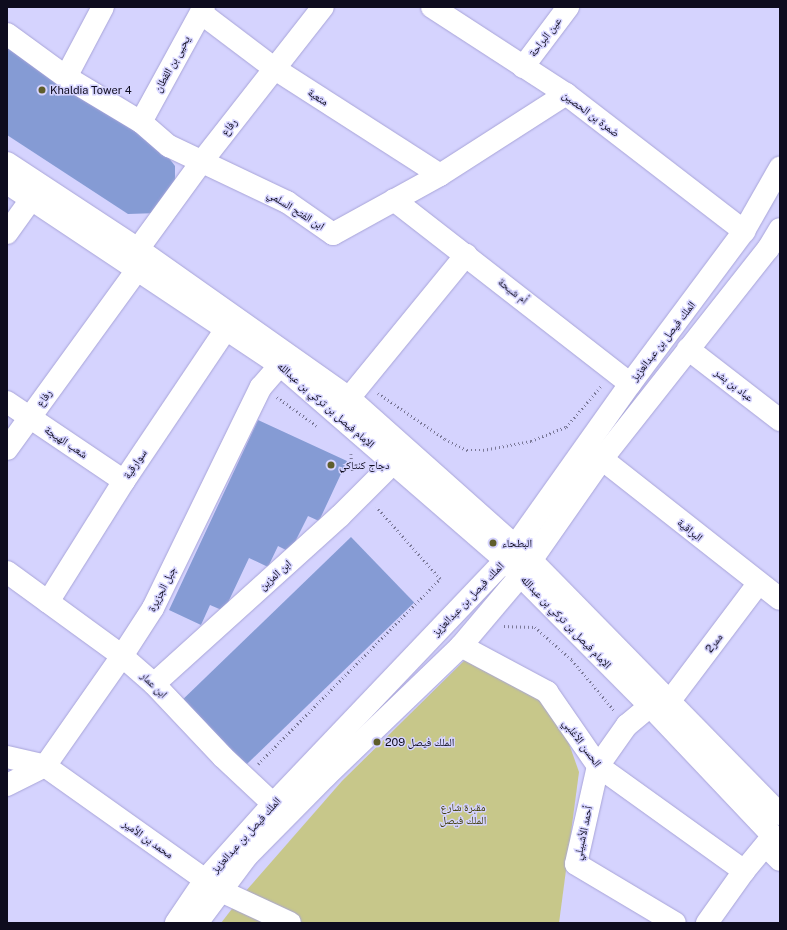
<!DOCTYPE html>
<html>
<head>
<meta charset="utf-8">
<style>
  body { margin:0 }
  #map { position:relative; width:787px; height:930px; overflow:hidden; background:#d5d3fe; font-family:"Public Sans","Noto Naskh Arabic",sans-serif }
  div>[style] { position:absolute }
  .green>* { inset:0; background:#c7c78a }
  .building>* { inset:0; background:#859bd4; transform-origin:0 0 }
  .path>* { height:2.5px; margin-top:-1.25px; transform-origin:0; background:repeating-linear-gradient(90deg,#7a7897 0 1px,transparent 0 4px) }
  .roads { filter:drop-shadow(0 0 1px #a8a4d8) drop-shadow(0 0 1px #a8a4d8) }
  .minor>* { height:22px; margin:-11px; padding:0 11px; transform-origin:11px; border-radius:11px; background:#fff }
  .major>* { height:22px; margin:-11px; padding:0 11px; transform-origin:11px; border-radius:11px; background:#fff }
  .dots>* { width:11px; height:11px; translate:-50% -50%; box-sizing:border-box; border:2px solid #d5d3fe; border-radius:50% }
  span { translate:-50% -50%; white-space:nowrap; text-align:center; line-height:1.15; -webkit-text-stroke:3px #d5d3fe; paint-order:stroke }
  .street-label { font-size:11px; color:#0e0c1e }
  .poi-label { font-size:11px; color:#0e0c1e }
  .left { translate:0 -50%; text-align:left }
  .park-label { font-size:11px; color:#3d3b04 }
  .frame { position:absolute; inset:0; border:8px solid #0e0c1e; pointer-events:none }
</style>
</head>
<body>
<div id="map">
  <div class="green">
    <div style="clip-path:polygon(474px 651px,554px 701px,579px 772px,559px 923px,221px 923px,245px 892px,342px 781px)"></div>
  </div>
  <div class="building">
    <div style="clip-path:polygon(7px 44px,156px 141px,175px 166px,175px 190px,158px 213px,128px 214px,7px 135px)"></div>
    <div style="clip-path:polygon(258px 420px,347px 461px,319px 521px,308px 516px,290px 552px,278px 546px,268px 567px,249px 558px,224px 611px,210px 605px,201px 625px,169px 610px)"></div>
    <div style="left:351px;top:537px;width:91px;height:240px;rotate:46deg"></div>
  </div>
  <div class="path">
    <div style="left:378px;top:393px;width:81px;rotate:34.5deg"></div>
    <div style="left:445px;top:439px;width:25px;rotate:27deg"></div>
    <div style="left:467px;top:450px;width:16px"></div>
    <div style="left:483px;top:450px;width:49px;rotate:-10.6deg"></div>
    <div style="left:531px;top:441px;width:38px;rotate:-22deg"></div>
    <div style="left:566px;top:427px;width:54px;rotate:-49.5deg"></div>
    <div style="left:277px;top:397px;width:49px;rotate:35.9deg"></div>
    <div style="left:351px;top:454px;width:19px;rotate:84deg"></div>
    <div style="left:504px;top:626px;width:31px;rotate:2deg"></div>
    <div style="left:535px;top:627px;width:50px;rotate:41.7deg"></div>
    <div style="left:572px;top:660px;width:65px;rotate:50deg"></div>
    <div style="left:258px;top:764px;width:260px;rotate:-45.5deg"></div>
    <div style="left:440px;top:579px;width:96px;rotate:-131.6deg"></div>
  </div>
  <div class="roads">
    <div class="minor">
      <div style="left:432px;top:7px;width:160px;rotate:33deg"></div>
      <div style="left:566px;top:94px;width:225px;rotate:37.6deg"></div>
      <div style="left:201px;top:13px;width:93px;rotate:37.1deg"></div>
      <div style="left:275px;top:69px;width:196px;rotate:32.7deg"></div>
      <div style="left:7px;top:34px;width:73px;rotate:36.1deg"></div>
      <div style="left:66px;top:77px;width:87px;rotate:31deg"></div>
      <div style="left:141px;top:122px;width:37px;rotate:41deg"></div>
      <div style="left:169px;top:146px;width:131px;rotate:25.4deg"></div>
      <div style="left:287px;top:202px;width:56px;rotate:34.8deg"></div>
      <div style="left:333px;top:234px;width:122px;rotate:-28.9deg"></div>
      <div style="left:440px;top:175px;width:150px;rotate:-32.7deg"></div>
      <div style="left:523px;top:67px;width:75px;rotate:-53.1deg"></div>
      <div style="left:66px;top:77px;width:79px;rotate:-62.1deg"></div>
      <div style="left:141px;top:122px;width:131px;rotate:-61.3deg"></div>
      <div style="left:394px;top:200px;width:299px;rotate:37.9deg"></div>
      <div style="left:7px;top:233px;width:43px;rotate:-54.5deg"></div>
      <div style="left:138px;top:249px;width:110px;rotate:-53.9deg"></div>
      <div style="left:203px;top:160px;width:194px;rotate:-51.9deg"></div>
      <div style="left:688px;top:349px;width:116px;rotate:37.7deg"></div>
      <div style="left:349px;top:398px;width:185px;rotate:-50.7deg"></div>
      <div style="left:7px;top:402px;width:141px;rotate:34deg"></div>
      <div style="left:7px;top:449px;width:223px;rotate:-54deg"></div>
      <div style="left:602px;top:459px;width:226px;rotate:38.2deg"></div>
      <div style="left:7px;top:572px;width:142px;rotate:36.1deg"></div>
      <div style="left:122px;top:656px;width:43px;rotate:41.2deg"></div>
      <div style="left:154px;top:684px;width:100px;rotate:46.6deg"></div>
      <div style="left:223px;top:757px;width:83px;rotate:43.1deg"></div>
      <div style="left:48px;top:602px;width:143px;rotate:-57.9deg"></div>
      <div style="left:124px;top:481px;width:183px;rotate:-56.1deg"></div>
      <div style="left:461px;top:646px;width:98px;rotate:28.1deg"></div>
      <div style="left:547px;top:692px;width:90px;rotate:55.4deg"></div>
      <div style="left:598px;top:766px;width:180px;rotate:35.7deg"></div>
      <div style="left:154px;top:684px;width:251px;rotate:-42.1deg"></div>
      <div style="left:340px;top:516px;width:75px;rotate:-45deg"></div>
      <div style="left:669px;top:702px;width:148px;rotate:-53deg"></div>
      <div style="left:650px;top:706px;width:30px;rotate:140deg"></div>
      <div style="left:627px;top:725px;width:50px;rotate:125.3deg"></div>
      <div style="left:598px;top:766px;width:100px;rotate:102.7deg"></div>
      <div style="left:576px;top:864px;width:115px;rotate:30.8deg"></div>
      <div style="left:7px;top:757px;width:39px;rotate:13deg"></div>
      <div style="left:45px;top:766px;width:216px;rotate:35.4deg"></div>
      <div style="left:221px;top:891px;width:76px;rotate:24.9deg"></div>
      <div style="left:7px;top:785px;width:42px;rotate:-26.6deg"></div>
      <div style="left:45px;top:766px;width:134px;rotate:-55deg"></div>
      <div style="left:122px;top:656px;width:57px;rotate:-57.1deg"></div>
      <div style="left:153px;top:608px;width:246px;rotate:-64deg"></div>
      <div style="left:261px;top:387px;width:29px;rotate:-49deg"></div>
      <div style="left:176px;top:923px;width:52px;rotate:-56deg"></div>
      <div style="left:205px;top:880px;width:102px;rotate:-48.2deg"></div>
      <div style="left:273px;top:804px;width:337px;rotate:-46.4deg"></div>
      <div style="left:505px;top:560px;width:216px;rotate:-54.6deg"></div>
      <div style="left:630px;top:384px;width:191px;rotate:-53.3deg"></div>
      <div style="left:744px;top:231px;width:73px;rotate:-60.3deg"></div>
      <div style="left:197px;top:923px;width:84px;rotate:-53.3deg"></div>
      <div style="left:247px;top:856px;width:112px;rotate:-45.4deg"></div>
      <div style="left:326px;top:776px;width:187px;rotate:-43.9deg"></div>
      <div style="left:461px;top:646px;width:93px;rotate:-49.8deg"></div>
      <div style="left:521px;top:575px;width:141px;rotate:-55.1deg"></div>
      <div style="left:602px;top:459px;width:268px;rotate:-51.7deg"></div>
      <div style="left:768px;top:249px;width:23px;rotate:-59deg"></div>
      <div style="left:707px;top:923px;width:64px;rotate:-54.6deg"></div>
      <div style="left:744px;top:871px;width:45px;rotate:-50.4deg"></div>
    </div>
    <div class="major">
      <div style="left:7px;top:163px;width:157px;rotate:33.3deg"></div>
      <div style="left:138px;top:249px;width:258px;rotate:35.2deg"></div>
      <div style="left:349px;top:398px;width:244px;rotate:41.7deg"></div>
      <div style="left:531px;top:560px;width:356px;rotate:45.6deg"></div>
      <div style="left:7px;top:183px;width:328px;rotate:33.7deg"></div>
      <div style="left:280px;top:365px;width:298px;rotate:40.9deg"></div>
      <div style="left:505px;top:560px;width:206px;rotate:45.2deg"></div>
      <div style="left:650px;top:706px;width:179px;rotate:46.6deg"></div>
      <div style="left:773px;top:836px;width:13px;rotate:119deg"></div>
      <div style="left:767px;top:847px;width:18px;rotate:45deg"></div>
    </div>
  </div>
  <div class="dots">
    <div style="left:42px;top:90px;background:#5f5e2b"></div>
    <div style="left:331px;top:465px;background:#5f5e2b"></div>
    <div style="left:493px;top:543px;background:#5f5e2b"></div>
    <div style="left:377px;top:742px;background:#5f5e2b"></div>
  </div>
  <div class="street-label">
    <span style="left:545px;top:37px;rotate:-53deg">عين البراحة</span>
    <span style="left:172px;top:64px;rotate:-61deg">يحيى بن القطان</span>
    <span style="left:318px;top:97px;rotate:33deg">متعبة</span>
    <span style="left:591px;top:114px;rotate:37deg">ضمرة بن الحصين</span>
    <span style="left:229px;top:127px;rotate:-52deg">رفاع</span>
    <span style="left:296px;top:210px;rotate:32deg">ابن الفتح السلمي</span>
    <span style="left:513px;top:291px;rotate:38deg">أم شيحة</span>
    <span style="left:663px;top:341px;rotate:-52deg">الملك فيصل بن عبدالعزيز</span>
    <span style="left:734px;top:385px;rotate:38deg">عباد بن بشر</span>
    <span style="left:44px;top:398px;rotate:-54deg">رفاع</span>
    <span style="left:326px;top:405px;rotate:41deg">الإمام فيصل بن تركي بن عبدالله</span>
    <span style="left:66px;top:442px;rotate:34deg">شعب الهيجة</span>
    <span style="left:135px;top:464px;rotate:-56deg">سوارقية</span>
    <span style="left:690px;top:530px;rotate:39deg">البراقية</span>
    <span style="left:275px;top:575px;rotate:-42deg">ابن المزين</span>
    <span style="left:162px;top:589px;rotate:-63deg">جبل الجزيرة</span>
    <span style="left:468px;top:599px;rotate:-46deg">الملك فيصل بن عبدالعزيز</span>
    <span style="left:566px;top:622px;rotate:46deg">الإمام فيصل بن تركي بن عبدالله</span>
    <span style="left:714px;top:643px;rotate:-53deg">ممر2</span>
    <span style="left:154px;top:685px;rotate:44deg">ابن عمار</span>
    <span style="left:582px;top:743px;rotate:53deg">الحسن الأغلبي</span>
    <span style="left:583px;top:833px;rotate:-78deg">أحمد الأشبيلي</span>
    <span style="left:246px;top:835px;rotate:-48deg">الملك فيصل بن عبدالعزيز</span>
    <span style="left:148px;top:839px;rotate:35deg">محمد بن الأمير</span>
  </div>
  <div class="poi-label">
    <span class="left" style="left:50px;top:90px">Khaldia Tower 4</span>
    <span class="left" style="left:339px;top:465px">دجاج كنتاكي</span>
    <span class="left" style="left:502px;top:543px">البطحاء</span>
    <span class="left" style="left:385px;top:742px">الملك فيصل 209</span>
  </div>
  <div class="park-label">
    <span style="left:463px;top:814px">مقبرة شارع<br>الملك فيصل</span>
  </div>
  <div class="frame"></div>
</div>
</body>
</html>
